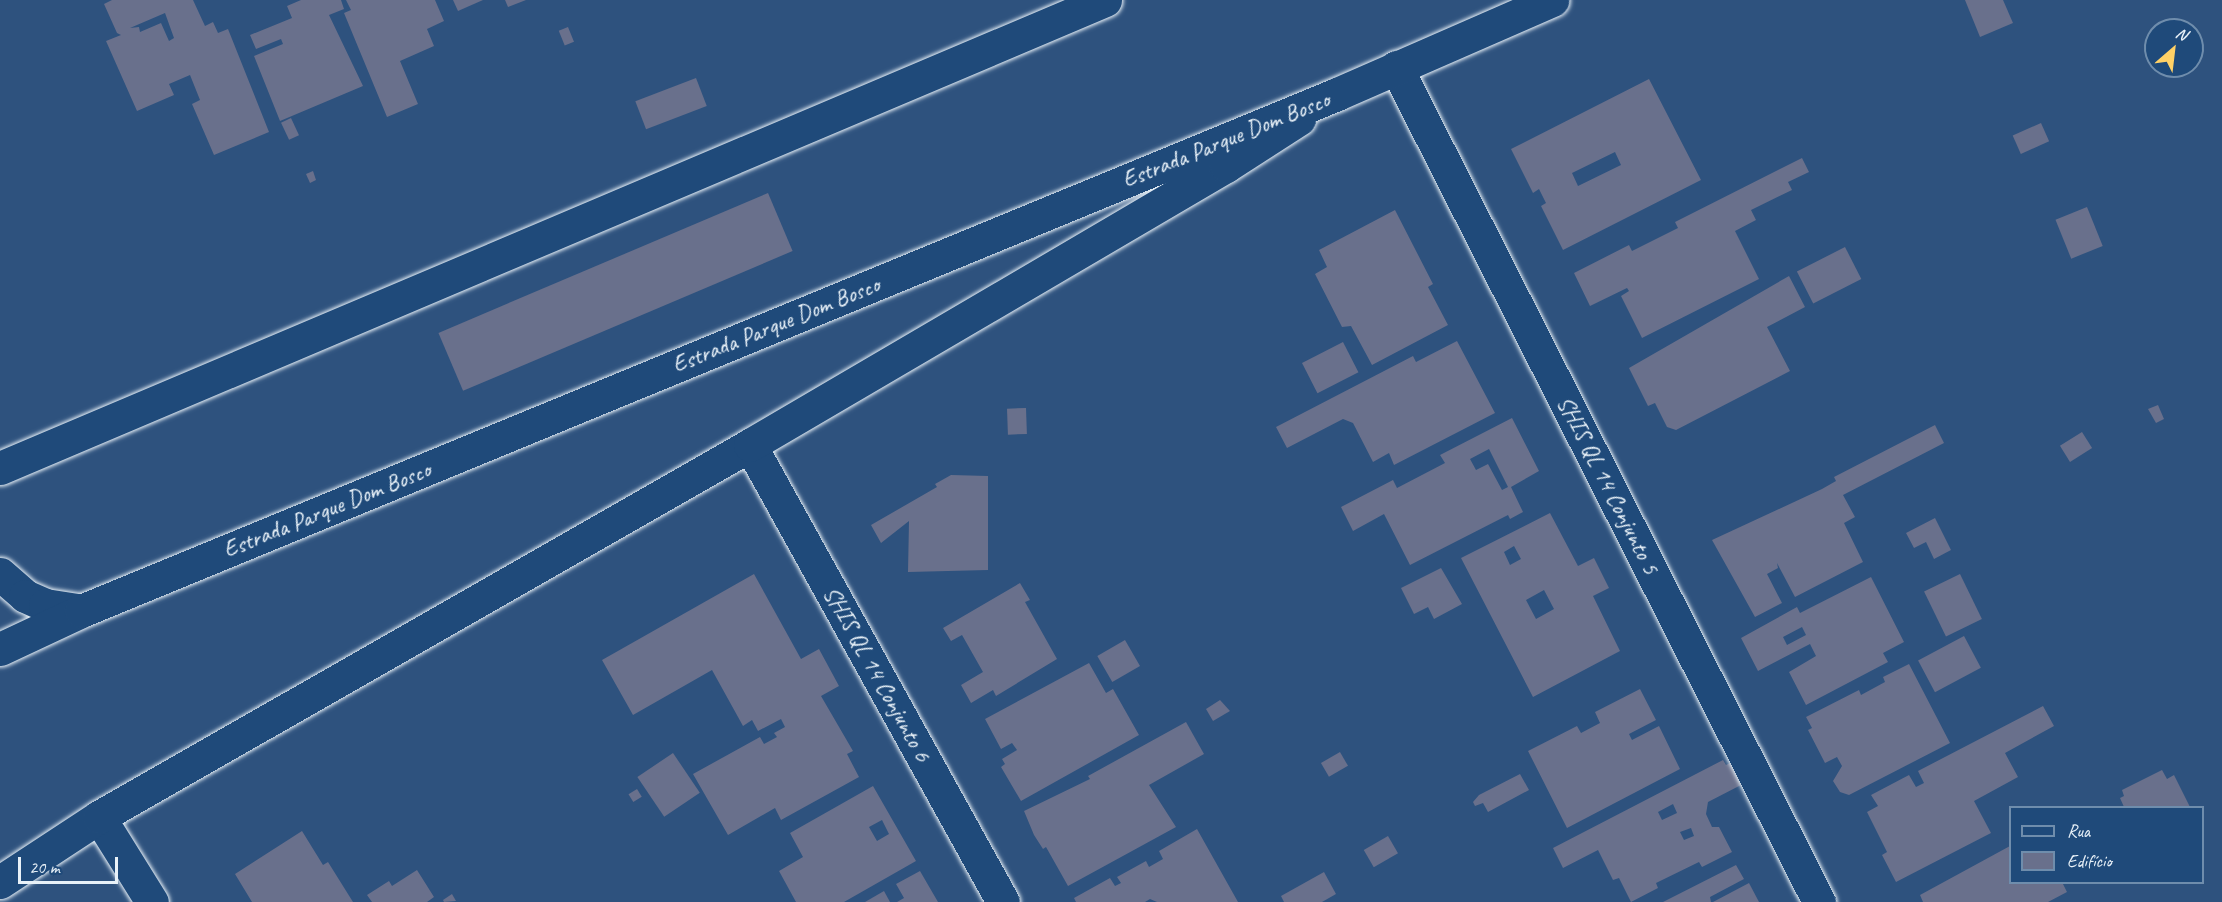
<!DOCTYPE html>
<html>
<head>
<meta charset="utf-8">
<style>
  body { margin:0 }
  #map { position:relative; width:2222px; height:902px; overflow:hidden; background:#2e527e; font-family:Caveat,sans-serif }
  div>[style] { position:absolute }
  .building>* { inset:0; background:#69708c; transform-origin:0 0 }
  .roads { filter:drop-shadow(0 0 2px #e8f1f8) drop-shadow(0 0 2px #e8f1f8) }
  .minor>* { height:33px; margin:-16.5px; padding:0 16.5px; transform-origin:16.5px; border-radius:16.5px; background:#1f4a7a }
  .major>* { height:33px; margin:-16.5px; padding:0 16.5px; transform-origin:16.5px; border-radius:16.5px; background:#1f4a7a }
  span { translate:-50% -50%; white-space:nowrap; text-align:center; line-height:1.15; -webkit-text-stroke:5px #1f4a7a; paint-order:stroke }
  .street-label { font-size:24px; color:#e8f1f8 }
  .legend { position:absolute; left:2009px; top:806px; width:195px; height:78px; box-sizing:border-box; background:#1f4a7a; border:2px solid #6f8dac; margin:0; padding:8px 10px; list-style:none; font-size:18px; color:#e8f1f8 }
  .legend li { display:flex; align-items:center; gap:12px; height:30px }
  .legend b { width:30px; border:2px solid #6f8dac }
  .north { position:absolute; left:2144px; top:18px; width:60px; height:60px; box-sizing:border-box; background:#1f4a7a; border:2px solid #6f8dac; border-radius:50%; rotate:28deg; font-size:16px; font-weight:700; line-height:24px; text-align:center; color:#e8f1f8 }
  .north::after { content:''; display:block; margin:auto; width:21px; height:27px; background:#ffd166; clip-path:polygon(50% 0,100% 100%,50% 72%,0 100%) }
  .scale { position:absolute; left:18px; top:857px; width:100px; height:27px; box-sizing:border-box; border:3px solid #e8f1f8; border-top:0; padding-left:8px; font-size:18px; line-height:21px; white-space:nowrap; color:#e8f1f8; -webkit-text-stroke:4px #1f4a7a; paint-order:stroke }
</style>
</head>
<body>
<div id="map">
  <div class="building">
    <div style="clip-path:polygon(evenodd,112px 0,193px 0,205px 26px,213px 22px,218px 33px,228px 29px,269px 132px,214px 155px,192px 104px,200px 100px,190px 75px,169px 84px,174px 95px,137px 111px,106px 41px,121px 35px,117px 33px,104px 4px,112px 0,165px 13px,174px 38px,169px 41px,161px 23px,140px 32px,139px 27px,130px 28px,165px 13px)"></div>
    <div style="clip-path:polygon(301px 0,341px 0,344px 9px,329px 15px,363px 86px,280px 121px,254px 56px,283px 44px,281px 39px,256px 49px,250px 35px,292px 18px,287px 6px)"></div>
    <div style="clip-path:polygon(346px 0,435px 0,444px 21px,427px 29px,434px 46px,400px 61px,418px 104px,387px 117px,344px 13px,351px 10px)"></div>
    <div style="clip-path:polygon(453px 0,483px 0,458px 11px)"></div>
    <div style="clip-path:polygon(505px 0,526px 0,508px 7px)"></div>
    <div style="clip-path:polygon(1965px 0,2003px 0,2013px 23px,1980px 37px)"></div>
    <div style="left:568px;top:27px;width:16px;height:10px;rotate:68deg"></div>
    <div style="left:696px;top:78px;width:30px;height:65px;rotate:69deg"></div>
    <div style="clip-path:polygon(evenodd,1649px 79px,1701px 180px,1563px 250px,1541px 206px,1546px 203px,1539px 189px,1533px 193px,1511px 149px,1649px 79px,1615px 152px,1621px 165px,1578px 186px,1572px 173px,1615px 152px)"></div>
    <div style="left:291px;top:118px;width:19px;height:11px;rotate:65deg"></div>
    <div style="left:2041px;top:123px;width:20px;height:31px;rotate:66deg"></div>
    <div style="clip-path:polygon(1802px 158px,1809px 172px,1788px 182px,1792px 190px,1751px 210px,1756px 220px,1735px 231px,1759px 279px,1642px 338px,1621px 296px,1629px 291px,1627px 288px,1590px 306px,1574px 273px,1629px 245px,1632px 251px,1678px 228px,1675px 222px)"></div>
    <div style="clip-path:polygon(313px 171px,316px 180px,310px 183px,306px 174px)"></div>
    <div style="left:768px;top:193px;width:63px;height:358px;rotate:67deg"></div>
    <div style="left:2087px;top:207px;width:42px;height:34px;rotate:68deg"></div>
    <div style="clip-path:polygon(1395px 210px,1433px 284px,1428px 287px,1448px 325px,1372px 365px,1351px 326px,1342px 327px,1315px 274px,1327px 267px,1319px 250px)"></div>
    <div style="left:1845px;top:247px;width:36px;height:54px;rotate:63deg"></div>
    <div style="clip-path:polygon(1789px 276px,1805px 307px,1767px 327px,1790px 371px,1676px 430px,1667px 427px,1655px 403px,1648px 406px,1629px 368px)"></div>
    <div style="clip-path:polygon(1457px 341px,1495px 413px,1394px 465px,1389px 453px,1373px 462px,1353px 423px,1343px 419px,1287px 448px,1276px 427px,1413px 356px,1416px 362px)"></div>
    <div style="left:1343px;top:342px;width:34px;height:46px;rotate:63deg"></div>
    <div style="clip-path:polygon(2158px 405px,2164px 419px,2156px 423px,2148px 409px)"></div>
    <div style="left:1026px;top:408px;width:26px;height:19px;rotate:88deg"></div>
    <div style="clip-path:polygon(evenodd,1512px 418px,1539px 471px,1511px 487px,1523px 512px,1510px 519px,1508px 515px,1410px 565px,1384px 514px,1353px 531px,1341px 507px,1393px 480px,1397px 488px,1445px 463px,1440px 455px,1512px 418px,1489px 449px,1508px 487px,1502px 490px,1488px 464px,1476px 470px,1470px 459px,1489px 449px)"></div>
    <div style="clip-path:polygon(1935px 425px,1944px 443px,1843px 495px,1855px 517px,1844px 523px,1863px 562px,1795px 597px,1777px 563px,1778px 568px,1767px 574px,1782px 603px,1755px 617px,1712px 540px,1822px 489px,1836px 481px,1834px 477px)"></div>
    <div style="left:2082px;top:432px;width:19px;height:26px;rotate:58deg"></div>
    <div style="clip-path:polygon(951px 475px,988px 476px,988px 570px,908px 572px,909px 521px,881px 543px,871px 525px,937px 487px,935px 484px)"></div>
    <div style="clip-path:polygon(evenodd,1550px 513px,1578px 566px,1594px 558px,1609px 588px,1593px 596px,1620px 651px,1533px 697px,1461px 558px,1550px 513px,1514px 546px,1521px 559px,1510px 565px,1504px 552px,1514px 546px,1550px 513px,1544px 590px,1554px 609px,1536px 619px,1526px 600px,1544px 590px)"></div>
    <div style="clip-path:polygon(1935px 518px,1951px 550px,1934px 559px,1926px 542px,1914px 548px,1906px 533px)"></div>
    <div style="clip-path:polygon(1441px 568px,1462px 604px,1434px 619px,1428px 607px,1414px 614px,1401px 588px)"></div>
    <div style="clip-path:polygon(754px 574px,801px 659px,819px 649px,839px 686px,821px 696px,853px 751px,847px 754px,859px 777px,781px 820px,775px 808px,728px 835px,693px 774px,760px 737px,764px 744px,777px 737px,774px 733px,785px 727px,781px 719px,758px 731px,752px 720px,743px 726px,712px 670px,633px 715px,602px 660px)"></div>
    <div style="left:1960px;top:574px;width:50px;height:40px;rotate:64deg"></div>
    <div style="clip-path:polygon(evenodd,1871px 577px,1904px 642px,1883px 653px,1888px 662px,1806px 705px,1789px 672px,1816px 656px,1810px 644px,1758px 671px,1741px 638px,1797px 607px,1800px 613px,1871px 577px,1802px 627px,1806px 635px,1787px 645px,1783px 637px,1802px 627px)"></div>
    <div style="clip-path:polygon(1020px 583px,1030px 600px,1025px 602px,1057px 659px,996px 696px,993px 690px,971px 703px,961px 685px,983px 672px,962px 635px,951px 641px,943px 628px)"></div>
    <div style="left:1964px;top:636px;width:36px;height:52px;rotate:62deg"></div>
    <div style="left:1125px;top:640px;width:30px;height:32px;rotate:60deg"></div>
    <div style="clip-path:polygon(1089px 663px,1106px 693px,1113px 689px,1139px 735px,1021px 801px,1001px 767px,1005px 764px,1002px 759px,1017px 750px,1012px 743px,1001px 749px,985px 719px)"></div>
    <div style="clip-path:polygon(1909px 664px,1950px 743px,1849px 795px,1840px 792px,1833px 781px,1842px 766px,1837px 757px,1825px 763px,1808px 730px,1812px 728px,1806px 717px,1859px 690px,1861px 695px,1885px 682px,1883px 677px)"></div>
    <div style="clip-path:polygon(1640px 689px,1656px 720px,1629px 734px,1632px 740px,1659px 726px,1680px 769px,1567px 828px,1528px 751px,1577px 726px,1581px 733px,1600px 723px,1595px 712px)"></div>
    <div style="clip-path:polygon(1220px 700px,1230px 711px,1213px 721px,1206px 709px)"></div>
    <div style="clip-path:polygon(2043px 706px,2054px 726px,2005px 753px,2018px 777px,1974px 801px,1991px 833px,1896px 882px,1882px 855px,1887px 852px,1867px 812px,1878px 806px,1871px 795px,1909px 775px,1916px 787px,1924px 783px,1918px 771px)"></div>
    <div style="clip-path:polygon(1186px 722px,1204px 754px,1149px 785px,1176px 827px,1068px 886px,1046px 847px,1043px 849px,1034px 835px,1024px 811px,1090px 779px,1088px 776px)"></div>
    <div style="left:1340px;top:752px;width:16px;height:22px;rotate:60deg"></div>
    <div style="left:673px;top:753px;width:48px;height:43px;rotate:56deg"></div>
    <div style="clip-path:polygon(evenodd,1723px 760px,1726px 765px,1730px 763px,1741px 785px,1708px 802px,1706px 814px,1712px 827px,1719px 827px,1732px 852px,1702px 867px,1699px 862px,1656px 883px,1658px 888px,1631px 902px,1619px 878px,1613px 880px,1598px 850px,1563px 868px,1553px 848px,1723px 760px,1673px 804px,1677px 813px,1662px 820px,1658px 812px,1673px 804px,1723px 760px,1691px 828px,1694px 836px,1684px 840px,1680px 832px,1691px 828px)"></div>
    <div style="clip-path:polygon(2162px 770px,2167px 779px,2174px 775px,2190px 807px,2124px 807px,2120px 798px,2124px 796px,2122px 790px)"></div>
    <div style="clip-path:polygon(1520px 774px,1529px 790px,1488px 812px,1483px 803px,1475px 806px,1473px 802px,1479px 795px)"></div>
    <div style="clip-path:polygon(evenodd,873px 786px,916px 861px,844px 902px,796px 902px,779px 871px,803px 857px,790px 833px,873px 786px,882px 820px,889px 834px,877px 841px,869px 827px,882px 820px)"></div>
    <div style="left:637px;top:789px;width:9px;height:10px;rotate:58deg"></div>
    <div style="clip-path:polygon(1197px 829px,1238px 902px,1157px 902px,1150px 899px,1145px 902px,1076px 902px,1074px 898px,1110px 878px,1115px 886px,1121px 883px,1117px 877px,1146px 861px,1149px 867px,1163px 859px,1159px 851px)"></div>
    <div style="clip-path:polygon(302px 831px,323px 865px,328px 862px,353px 902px,252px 902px,235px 874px)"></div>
    <div style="left:1388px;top:836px;width:20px;height:28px;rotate:60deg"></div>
    <div style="clip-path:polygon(2010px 846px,2010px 882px,2062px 882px,2067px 892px,2048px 902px,1923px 902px,1920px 895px)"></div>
    <div style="clip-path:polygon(1736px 865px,1744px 879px,1710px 897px,1711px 902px,1663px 902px)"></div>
    <div style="clip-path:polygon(417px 870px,434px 897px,427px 902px,372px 902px,367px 895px,389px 881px,392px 886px)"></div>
    <div style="clip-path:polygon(920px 871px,938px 902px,897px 902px,904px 898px,896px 884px)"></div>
    <div style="clip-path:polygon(1324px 872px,1336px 894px,1322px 902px,1284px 902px,1281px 896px)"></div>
    <div style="clip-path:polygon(1749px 883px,1759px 902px,1713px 902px)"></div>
    <div style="clip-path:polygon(884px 891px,890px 902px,865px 902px)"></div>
    <div style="clip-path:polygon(452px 894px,456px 901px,444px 902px,443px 900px)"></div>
  </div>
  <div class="roads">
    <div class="minor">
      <div style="left:1396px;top:67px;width:936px;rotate:63.13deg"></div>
      <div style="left:750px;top:445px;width:522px;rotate:61.03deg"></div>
      <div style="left:99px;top:817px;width:100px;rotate:58.1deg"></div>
      <div style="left:0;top:882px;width:118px;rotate:-33.3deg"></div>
      <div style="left:99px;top:817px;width:750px;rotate:-29.74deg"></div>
      <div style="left:750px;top:445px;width:552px;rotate:-30.38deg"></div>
      <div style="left:1226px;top:166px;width:87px;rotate:-32.8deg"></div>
    </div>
    <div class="major">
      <div style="left:0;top:468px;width:1200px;rotate:-22.95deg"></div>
      <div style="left:0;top:574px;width:33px;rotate:41deg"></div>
      <div style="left:25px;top:596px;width:22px;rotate:24deg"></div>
      <div style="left:45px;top:605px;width:36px;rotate:9deg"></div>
      <div style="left:0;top:649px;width:89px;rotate:-25.1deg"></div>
      <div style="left:81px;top:611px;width:1358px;rotate:-22.37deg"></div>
      <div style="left:1337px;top:94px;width:235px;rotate:-23.6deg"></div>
    </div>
  </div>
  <div class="street-label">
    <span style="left:1226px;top:140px;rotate:-22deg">Estrada Parque Dom Bosco</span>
    <span style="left:776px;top:325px;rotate:-22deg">Estrada Parque Dom Bosco</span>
    <span style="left:1608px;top:485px;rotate:63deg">SHIS QL 14 Conjunto 5</span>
    <span style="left:327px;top:510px;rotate:-22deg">Estrada Parque Dom Bosco</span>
    <span style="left:877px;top:674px;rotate:61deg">SHIS QL 14 Conjunto 6</span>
  </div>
  <ul class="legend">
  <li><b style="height:8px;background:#1f4a7a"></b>Rua</li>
  <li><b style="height:16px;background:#69708c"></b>Edifício</li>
  </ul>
  <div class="north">N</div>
  <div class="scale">20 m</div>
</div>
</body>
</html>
